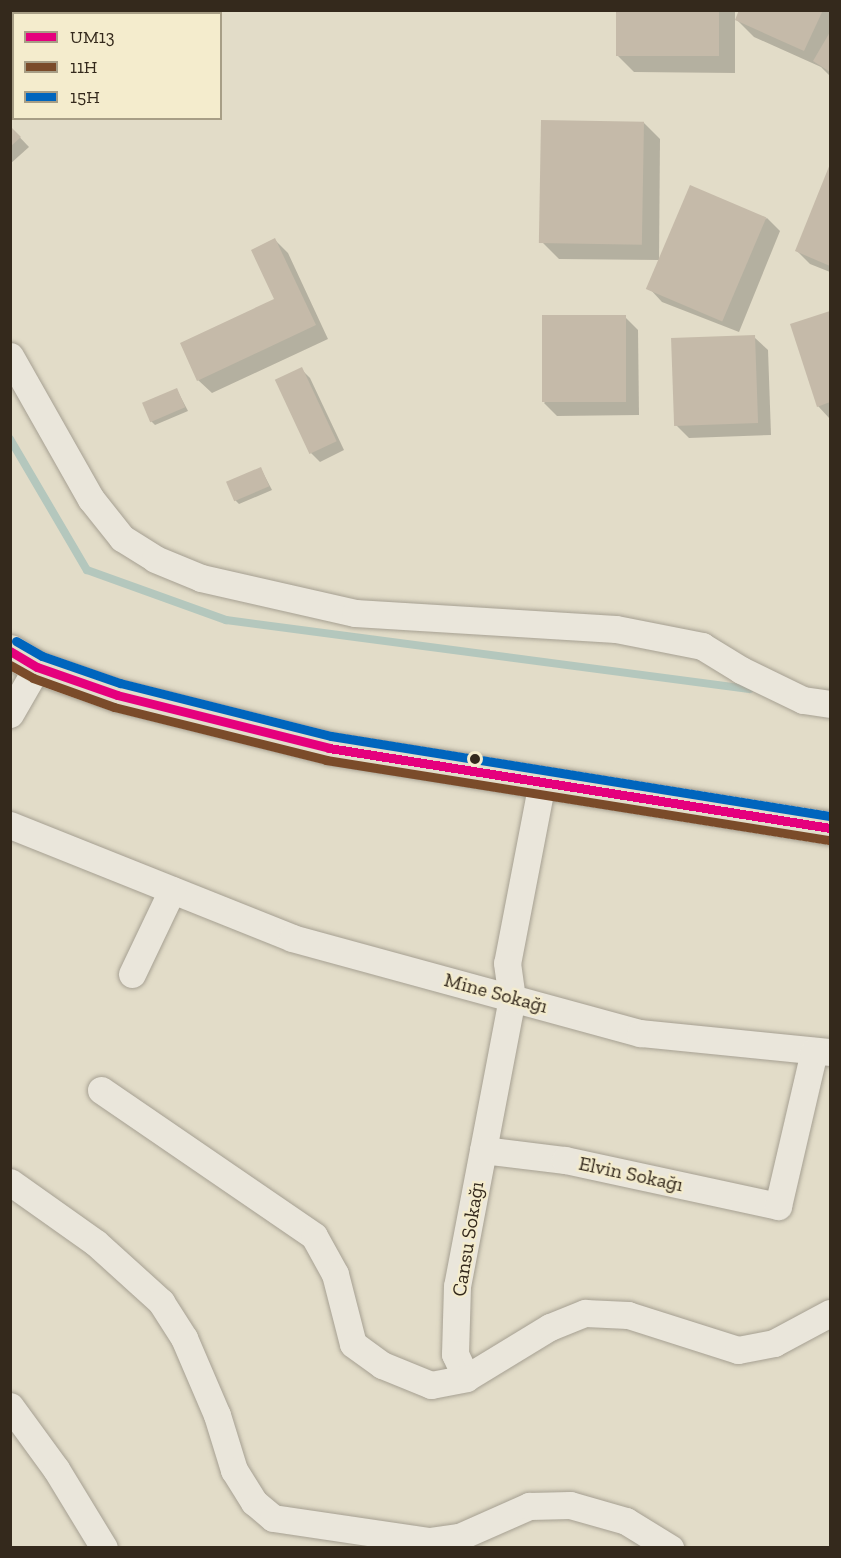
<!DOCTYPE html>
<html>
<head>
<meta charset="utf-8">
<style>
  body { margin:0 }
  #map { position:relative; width:841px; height:1558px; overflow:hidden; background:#e2dcc8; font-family:"Zilla Slab",serif }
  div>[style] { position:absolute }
  .shadow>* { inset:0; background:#0003; transform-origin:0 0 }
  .stream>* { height:8px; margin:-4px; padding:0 4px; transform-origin:4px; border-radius:4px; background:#b4c7bd }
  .building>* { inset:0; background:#c5baa9; transform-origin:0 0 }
  .roads { filter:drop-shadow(0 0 2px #a6a092) drop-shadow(0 0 2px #a6a092) }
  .street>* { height:27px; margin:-13.5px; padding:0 13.5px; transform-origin:13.5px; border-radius:13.5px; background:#eae6db }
  .primary>* { height:33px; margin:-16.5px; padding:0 16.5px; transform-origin:16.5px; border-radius:16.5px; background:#e2ddcb }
  .bus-1>* { height:9px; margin:-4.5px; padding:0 4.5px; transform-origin:4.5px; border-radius:4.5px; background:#e5007d }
  .bus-2>* { height:9px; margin:-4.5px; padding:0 4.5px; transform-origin:4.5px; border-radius:4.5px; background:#7a4b2a }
  .bus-3>* { height:9px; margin:-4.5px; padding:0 4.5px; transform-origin:4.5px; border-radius:4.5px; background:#0065bd }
  .dots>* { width:16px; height:16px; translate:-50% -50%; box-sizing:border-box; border:3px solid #f4eccd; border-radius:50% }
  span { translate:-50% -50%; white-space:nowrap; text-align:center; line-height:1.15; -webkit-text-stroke:4.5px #f4eccd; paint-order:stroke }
  .street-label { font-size:20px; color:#34291c }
  .frame { position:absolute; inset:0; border:12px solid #34291c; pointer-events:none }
  .legend { position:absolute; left:12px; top:12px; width:210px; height:108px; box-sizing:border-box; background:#f4eccd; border:2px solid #a79e86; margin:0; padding:8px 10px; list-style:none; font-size:18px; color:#34291c }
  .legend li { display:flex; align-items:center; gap:12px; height:30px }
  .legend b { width:30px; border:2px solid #a79e86 }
</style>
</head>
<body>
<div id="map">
  <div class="shadow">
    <div style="left:122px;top:10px;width:58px;height:4px"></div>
    <div style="clip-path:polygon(618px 10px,735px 10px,735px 73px,634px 72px,617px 55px)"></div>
    <div style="clip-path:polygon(741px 10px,830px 10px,830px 76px,821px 67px,754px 37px,737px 20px)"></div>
    <div style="clip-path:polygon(643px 122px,660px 139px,659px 260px,559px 259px,542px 242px)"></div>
    <div style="clip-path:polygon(10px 127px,29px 147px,10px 164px)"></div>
    <div style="clip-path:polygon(830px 168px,830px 272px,810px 264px,797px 251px)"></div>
    <div style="clip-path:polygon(767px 218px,780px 231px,739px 332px,662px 302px,649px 288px)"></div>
    <div style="clip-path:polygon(275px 240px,288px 253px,328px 339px,212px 393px,198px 380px,276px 300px)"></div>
    <div style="clip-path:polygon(830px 312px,830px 419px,818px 406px,792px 325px)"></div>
    <div style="clip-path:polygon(625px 317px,638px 330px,639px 415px,557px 416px,544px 403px)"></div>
    <div style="clip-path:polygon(754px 337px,768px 350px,771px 435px,689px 438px,676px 425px)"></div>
    <div style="clip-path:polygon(301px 369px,310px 378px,344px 450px,320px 462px,311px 453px)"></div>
    <div style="clip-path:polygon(177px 390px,188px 411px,155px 425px,151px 421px)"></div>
    <div style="clip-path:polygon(261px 469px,272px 490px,239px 504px,235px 500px)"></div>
  </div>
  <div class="stream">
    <div style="left:10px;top:439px;width:152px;rotate:59.6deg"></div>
    <div style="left:87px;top:570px;width:148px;rotate:19.8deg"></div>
    <div style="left:226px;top:620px;width:528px;rotate:7.52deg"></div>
  </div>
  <div class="building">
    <div style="left:121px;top:10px;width:51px;height:4px"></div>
    <div style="left:616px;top:10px;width:103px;height:46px"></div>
    <div style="clip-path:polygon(739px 10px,823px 10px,804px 51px,735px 20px)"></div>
    <div style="clip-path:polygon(830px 32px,830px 72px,813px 61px)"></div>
    <div style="left:541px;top:120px;width:103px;height:123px;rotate:1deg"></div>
    <div style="clip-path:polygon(10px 126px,21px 137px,10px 147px)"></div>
    <div style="clip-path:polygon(830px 164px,830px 266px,795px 251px)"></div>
    <div style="left:690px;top:185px;width:83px;height:113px;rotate:23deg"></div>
    <div style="clip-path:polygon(275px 238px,316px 325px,197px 381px,180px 343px,274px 299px,251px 250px)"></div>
    <div style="clip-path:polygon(830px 311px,830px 402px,817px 407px,790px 324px)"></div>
    <div style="left:626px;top:315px;width:87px;height:84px;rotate:90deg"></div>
    <div style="left:755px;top:335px;width:88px;height:84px;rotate:88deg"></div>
    <div style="left:302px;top:367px;width:82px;height:30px;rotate:65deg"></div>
    <div style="left:177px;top:388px;width:21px;height:38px;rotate:67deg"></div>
    <div style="left:261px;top:467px;width:21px;height:38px;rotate:67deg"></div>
  </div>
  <div class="roads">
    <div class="street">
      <div style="left:10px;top:356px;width:164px;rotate:60.5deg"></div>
      <div style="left:91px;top:499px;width:50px;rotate:51.5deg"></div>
      <div style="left:122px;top:538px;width:39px;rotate:32deg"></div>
      <div style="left:155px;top:559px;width:50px;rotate:22.4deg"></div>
      <div style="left:201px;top:578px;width:158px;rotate:12.8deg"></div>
      <div style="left:355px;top:613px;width:261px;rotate:3.5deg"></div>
      <div style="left:616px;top:629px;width:88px;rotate:11.2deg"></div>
      <div style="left:702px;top:646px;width:46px;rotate:31.6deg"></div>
      <div style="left:741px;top:670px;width:69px;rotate:25.8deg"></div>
      <div style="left:803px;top:700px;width:27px;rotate:8deg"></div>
      <div style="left:10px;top:714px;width:54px;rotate:-60.1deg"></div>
      <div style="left:542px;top:782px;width:184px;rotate:100.9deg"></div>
      <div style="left:507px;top:963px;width:35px;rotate:82deg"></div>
      <div style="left:512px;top:998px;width:293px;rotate:100.8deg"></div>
      <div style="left:457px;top:1286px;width:68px;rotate:91.7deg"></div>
      <div style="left:455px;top:1354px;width:26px;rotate:65deg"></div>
      <div style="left:466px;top:1378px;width:98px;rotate:-31.3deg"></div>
      <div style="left:550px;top:1327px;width:38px;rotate:-22deg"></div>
      <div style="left:585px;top:1313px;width:43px;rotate:2.7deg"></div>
      <div style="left:628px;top:1315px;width:115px;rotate:17.7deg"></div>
      <div style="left:738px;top:1350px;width:37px;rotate:-11deg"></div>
      <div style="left:774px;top:1343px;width:64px;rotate:-28.2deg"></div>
      <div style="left:10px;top:825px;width:304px;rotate:21.8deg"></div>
      <div style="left:292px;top:938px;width:361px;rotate:15.3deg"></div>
      <div style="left:640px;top:1033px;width:191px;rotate:5.7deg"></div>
      <div style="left:132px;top:974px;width:93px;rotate:-64.5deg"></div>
      <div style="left:101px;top:1090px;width:258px;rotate:34.4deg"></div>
      <div style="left:314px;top:1236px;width:43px;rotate:61.1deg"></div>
      <div style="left:335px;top:1274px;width:72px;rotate:75.6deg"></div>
      <div style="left:353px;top:1344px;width:36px;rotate:36deg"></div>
      <div style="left:382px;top:1365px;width:53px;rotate:22.2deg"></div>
      <div style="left:431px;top:1385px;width:36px;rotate:-11deg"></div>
      <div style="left:483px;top:1150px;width:83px;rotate:7deg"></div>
      <div style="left:565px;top:1160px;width:218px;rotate:12.2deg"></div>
      <div style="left:778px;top:1206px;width:159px;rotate:-76.9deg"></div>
      <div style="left:10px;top:1182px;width:105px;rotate:35.3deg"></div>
      <div style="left:96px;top:1243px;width:88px;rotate:42.2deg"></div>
      <div style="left:161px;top:1302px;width:43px;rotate:57.4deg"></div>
      <div style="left:184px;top:1338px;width:84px;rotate:66.8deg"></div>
      <div style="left:217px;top:1415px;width:58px;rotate:72.8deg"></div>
      <div style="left:234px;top:1470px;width:38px;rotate:58deg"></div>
      <div style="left:254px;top:1502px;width:25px;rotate:40deg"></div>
      <div style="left:273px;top:1518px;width:158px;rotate:8.4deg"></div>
      <div style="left:429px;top:1541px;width:30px;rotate:-8deg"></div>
      <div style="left:459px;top:1537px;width:77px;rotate:-23.9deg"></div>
      <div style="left:529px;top:1506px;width:41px;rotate:-1.4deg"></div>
      <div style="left:570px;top:1505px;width:58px;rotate:15.9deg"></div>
      <div style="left:626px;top:1521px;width:52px;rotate:31.5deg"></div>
      <div style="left:10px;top:1406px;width:78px;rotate:53.9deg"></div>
      <div style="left:56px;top:1469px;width:92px;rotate:58.7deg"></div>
    </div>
    <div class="primary">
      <div style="left:10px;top:651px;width:31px;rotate:31deg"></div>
      <div style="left:37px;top:667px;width:85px;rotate:19.3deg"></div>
      <div style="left:117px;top:695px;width:219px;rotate:14deg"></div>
      <div style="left:329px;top:748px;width:507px;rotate:9.07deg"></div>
    </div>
  </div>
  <div class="bus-1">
    <div style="left:10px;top:651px;width:31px;rotate:31deg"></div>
    <div style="left:37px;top:667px;width:85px;rotate:19.3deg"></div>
    <div style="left:117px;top:695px;width:219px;rotate:14deg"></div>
    <div style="left:329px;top:748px;width:507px;rotate:9.07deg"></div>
  </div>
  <div class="bus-2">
    <div style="left:10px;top:665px;width:26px;rotate:29deg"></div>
    <div style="left:33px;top:678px;width:86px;rotate:19.7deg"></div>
    <div style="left:114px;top:707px;width:219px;rotate:14deg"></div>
    <div style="left:326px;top:760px;width:508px;rotate:9.05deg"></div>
  </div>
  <div class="bus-3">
    <div style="left:16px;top:641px;width:30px;rotate:30deg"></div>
    <div style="left:42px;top:656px;width:83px;rotate:19.1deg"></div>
    <div style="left:120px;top:683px;width:218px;rotate:14.1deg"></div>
    <div style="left:331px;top:736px;width:505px;rotate:9.11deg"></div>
  </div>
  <div class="dots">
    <div style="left:475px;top:759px;background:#34291c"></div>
  </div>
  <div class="street-label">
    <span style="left:496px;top:993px;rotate:15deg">Mine Sokağı</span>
    <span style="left:631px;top:1174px;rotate:12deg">Elvin Sokağı</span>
    <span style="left:468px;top:1239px;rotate:-81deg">Cansu Sokağı</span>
  </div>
  <div class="frame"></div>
  <ul class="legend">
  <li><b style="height:8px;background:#e5007d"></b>UM13</li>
  <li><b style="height:8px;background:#7a4b2a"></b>11H</li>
  <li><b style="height:8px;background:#0065bd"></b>15H</li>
  </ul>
</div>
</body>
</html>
